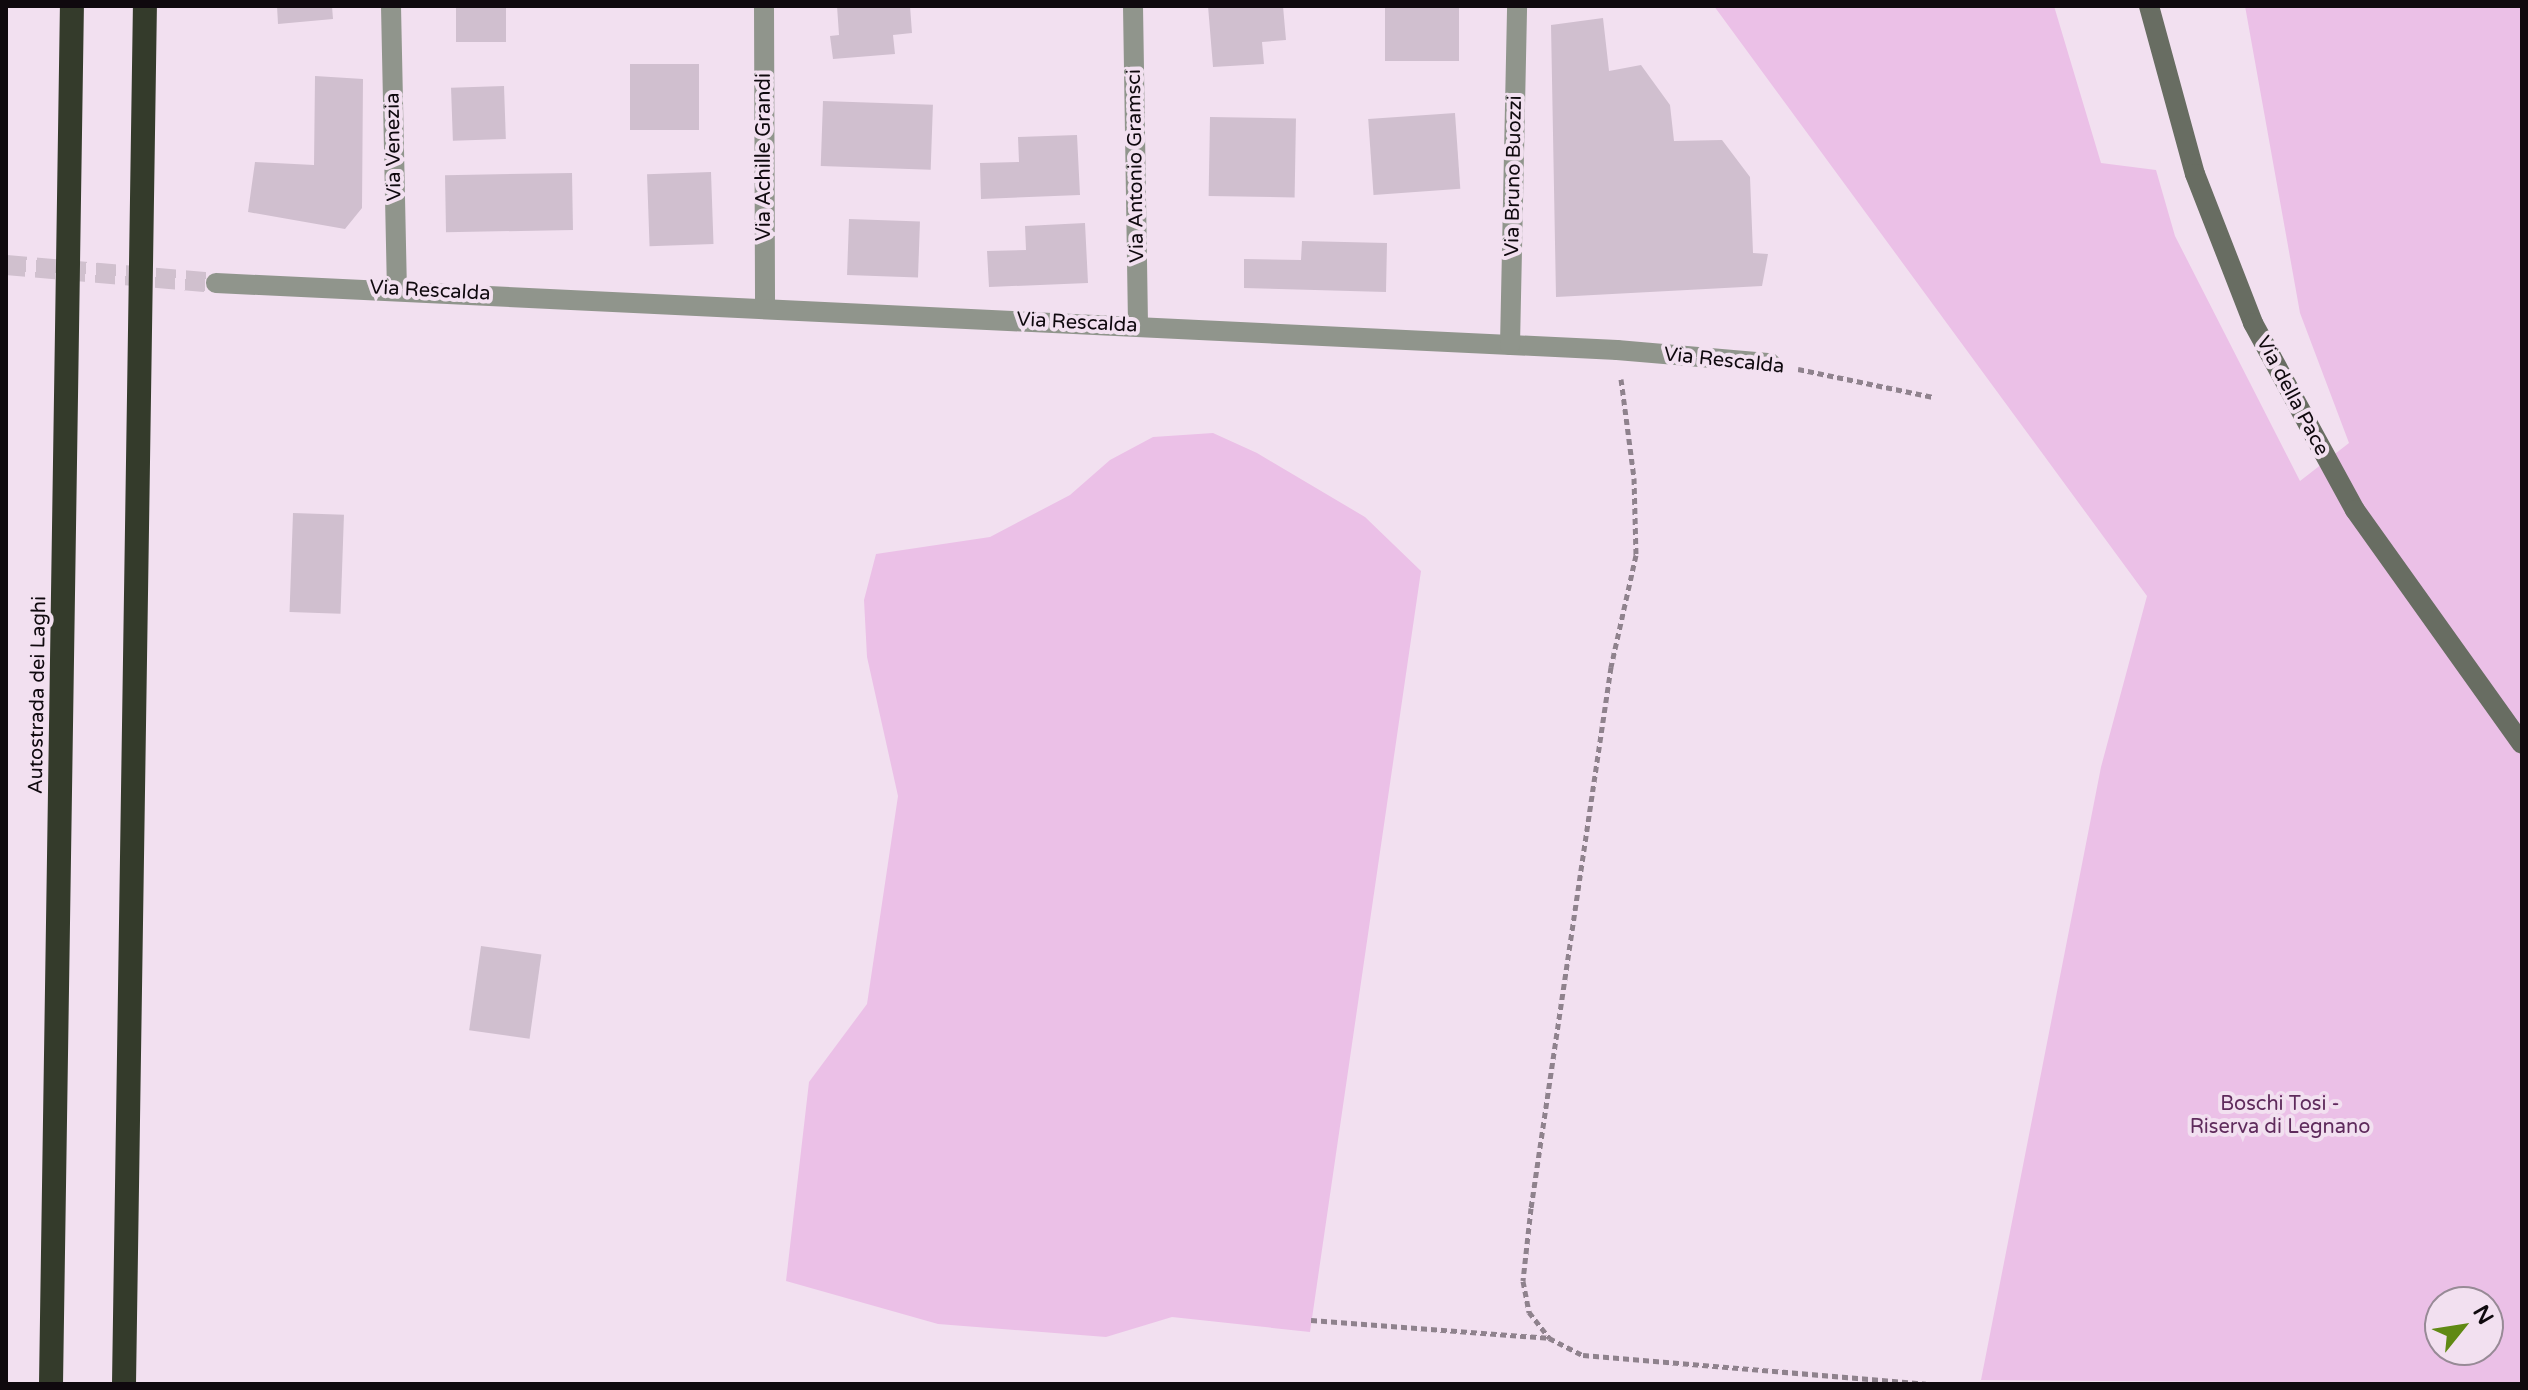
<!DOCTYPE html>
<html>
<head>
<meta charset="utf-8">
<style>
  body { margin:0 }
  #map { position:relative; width:2528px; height:1390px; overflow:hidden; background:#f2e0f0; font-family:"Varela Round",sans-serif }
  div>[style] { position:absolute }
  .green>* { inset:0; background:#ebc0e7 }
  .building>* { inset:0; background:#d0bfcf; transform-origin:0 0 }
  .street-tunnel>* { height:20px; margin-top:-10px; transform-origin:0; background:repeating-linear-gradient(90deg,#d0c0ce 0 20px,transparent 0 30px) }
  .path>* { height:5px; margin-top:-2.5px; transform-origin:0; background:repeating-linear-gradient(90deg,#8f828d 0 6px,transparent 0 10px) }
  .street>* { height:20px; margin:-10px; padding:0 10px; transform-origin:10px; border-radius:10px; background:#90958c }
  .secondary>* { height:20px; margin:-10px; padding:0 10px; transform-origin:10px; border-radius:10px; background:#686d62 }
  .highway>* { height:24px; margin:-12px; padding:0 12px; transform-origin:12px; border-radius:12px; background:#343b2b }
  span { translate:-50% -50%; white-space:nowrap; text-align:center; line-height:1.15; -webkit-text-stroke:8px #f2e0f0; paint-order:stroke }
  .street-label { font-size:20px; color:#0f090e }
  .park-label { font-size:20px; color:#5f2b5c }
  .frame { position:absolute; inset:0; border:8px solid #0f090e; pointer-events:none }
  .north { position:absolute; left:2424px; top:1286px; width:80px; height:80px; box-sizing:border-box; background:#f2e0f0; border:2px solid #978a96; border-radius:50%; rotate:60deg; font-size:22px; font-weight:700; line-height:32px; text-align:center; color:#0f090e }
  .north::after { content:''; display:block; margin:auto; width:28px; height:36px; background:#608914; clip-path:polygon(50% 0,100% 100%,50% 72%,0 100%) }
</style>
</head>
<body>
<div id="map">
  <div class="green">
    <div style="clip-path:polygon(evenodd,1714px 6px,2054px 6px,2101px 163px,2156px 170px,2175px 236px,2300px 481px,2349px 443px,2300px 313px,2245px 6px,2522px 6px,2522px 1384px,1981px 1380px,2101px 767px,2147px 596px,1714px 6px,2440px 1302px,2488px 1302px,2488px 1350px,2440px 1350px,2440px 1302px)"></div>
    <div style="clip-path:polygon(1213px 433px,1257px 453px,1365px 517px,1421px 571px,1310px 1332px,1172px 1317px,1106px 1337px,938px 1324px,786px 1281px,809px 1082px,867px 1004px,898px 796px,867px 657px,864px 600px,876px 554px,990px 537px,1070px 495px,1110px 460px,1153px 437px)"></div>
  </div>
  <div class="building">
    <div style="clip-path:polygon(277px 6px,332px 6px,333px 19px,278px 24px)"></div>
    <div style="left:456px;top:6px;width:50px;height:36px"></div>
    <div style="clip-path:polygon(837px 6px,910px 6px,912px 33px,893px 35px,895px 54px,833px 59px,830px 36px,839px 35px)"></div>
    <div style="clip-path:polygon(1208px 6px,1283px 6px,1286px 40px,1262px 42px,1264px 64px,1213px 67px)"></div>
    <div style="left:1385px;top:6px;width:74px;height:55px"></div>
    <div style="clip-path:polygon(1603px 18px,1609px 71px,1641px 65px,1670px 105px,1674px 141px,1722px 140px,1750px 177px,1753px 253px,1768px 254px,1762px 286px,1556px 297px,1551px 25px)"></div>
    <div style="left:630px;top:64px;width:69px;height:66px"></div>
    <div style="clip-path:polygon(315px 76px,363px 79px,362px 208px,345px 229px,248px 212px,255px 162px,314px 165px)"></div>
    <div style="left:504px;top:86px;width:53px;height:53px;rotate:88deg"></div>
    <div style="left:823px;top:101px;width:110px;height:65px;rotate:2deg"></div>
    <div style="left:1455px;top:113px;width:76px;height:87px;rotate:86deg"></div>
    <div style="left:1210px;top:117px;width:86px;height:79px;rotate:1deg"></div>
    <div style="clip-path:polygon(1077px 135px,1080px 195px,981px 199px,980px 163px,1019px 162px,1018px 137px)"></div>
    <div style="left:711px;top:172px;width:72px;height:64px;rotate:88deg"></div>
    <div style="left:572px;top:173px;width:57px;height:127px;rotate:89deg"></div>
    <div style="left:849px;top:219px;width:71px;height:56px;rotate:2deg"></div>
    <div style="clip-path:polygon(1085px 223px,1088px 283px,989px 287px,987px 251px,1026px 250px,1025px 226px)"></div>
    <div style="clip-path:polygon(1302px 241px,1387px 243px,1386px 292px,1244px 288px,1244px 259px,1301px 260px)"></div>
    <div style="left:293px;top:513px;width:51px;height:99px;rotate:2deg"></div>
    <div style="left:481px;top:946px;width:61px;height:85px;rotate:8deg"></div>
  </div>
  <div class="street-tunnel">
    <div style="left:6px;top:265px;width:211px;rotate:4.9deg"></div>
  </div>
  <div class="path">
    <div style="left:1798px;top:369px;width:138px;rotate:11.7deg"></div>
    <div style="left:1621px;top:379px;width:100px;rotate:82.5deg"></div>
    <div style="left:1634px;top:478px;width:77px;rotate:88.5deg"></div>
    <div style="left:1636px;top:555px;width:115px;rotate:102.6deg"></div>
    <div style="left:1611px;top:667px;width:547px;rotate:98.41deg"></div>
    <div style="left:1531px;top:1208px;width:73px;rotate:96.3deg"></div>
    <div style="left:1523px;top:1281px;width:32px;rotate:79deg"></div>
    <div style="left:1529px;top:1312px;width:33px;rotate:52deg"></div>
    <div style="left:1549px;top:1338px;width:38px;rotate:27deg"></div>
    <div style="left:1583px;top:1355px;width:344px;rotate:4.8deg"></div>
    <div style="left:1311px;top:1320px;width:238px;rotate:4.3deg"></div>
  </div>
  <div class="street">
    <div style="left:391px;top:6px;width:283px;rotate:88.8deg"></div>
    <div style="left:764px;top:6px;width:301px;rotate:89.8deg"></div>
    <div style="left:1133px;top:6px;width:320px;rotate:89.1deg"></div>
    <div style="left:216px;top:283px;width:1403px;rotate:2.74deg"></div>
    <div style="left:1617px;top:350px;width:154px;rotate:4.9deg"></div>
    <div style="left:1510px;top:345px;width:339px;rotate:-88.8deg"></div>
  </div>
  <div class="secondary">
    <div style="left:2149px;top:6px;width:174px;rotate:74.7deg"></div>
    <div style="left:2195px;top:174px;width:160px;rotate:68.7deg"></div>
    <div style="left:2253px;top:323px;width:213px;rotate:61.4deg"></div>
    <div style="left:2355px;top:510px;width:287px;rotate:54.5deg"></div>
  </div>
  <div class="highway">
    <div style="left:51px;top:1384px;width:1378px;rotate:-89.13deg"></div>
    <div style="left:124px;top:1384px;width:1378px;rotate:-89.13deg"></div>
  </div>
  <div class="street-label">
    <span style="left:394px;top:147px;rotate:-91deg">Via Venezia</span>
    <span style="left:764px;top:157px;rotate:-90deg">Via Achille Grandi</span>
    <span style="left:1136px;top:166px;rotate:-91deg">Via Antonio Gramsci</span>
    <span style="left:1514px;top:176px;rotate:-89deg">Via Bruno Buozzi</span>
    <span style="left:430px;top:291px;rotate:3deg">Via Rescalda</span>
    <span style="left:1077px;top:323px;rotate:3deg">Via Rescalda</span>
    <span style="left:1724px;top:361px;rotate:6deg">Via Rescalda</span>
    <span style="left:2292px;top:396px;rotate:62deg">Via della Pace</span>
    <span style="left:38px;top:695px;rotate:-89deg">Autostrada dei Laghi</span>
  </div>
  <div class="park-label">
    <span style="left:2280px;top:1116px">Boschi Tosi -<br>Riserva di Legnano</span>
  </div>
  <div class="frame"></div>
  <div class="north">N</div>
</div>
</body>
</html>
